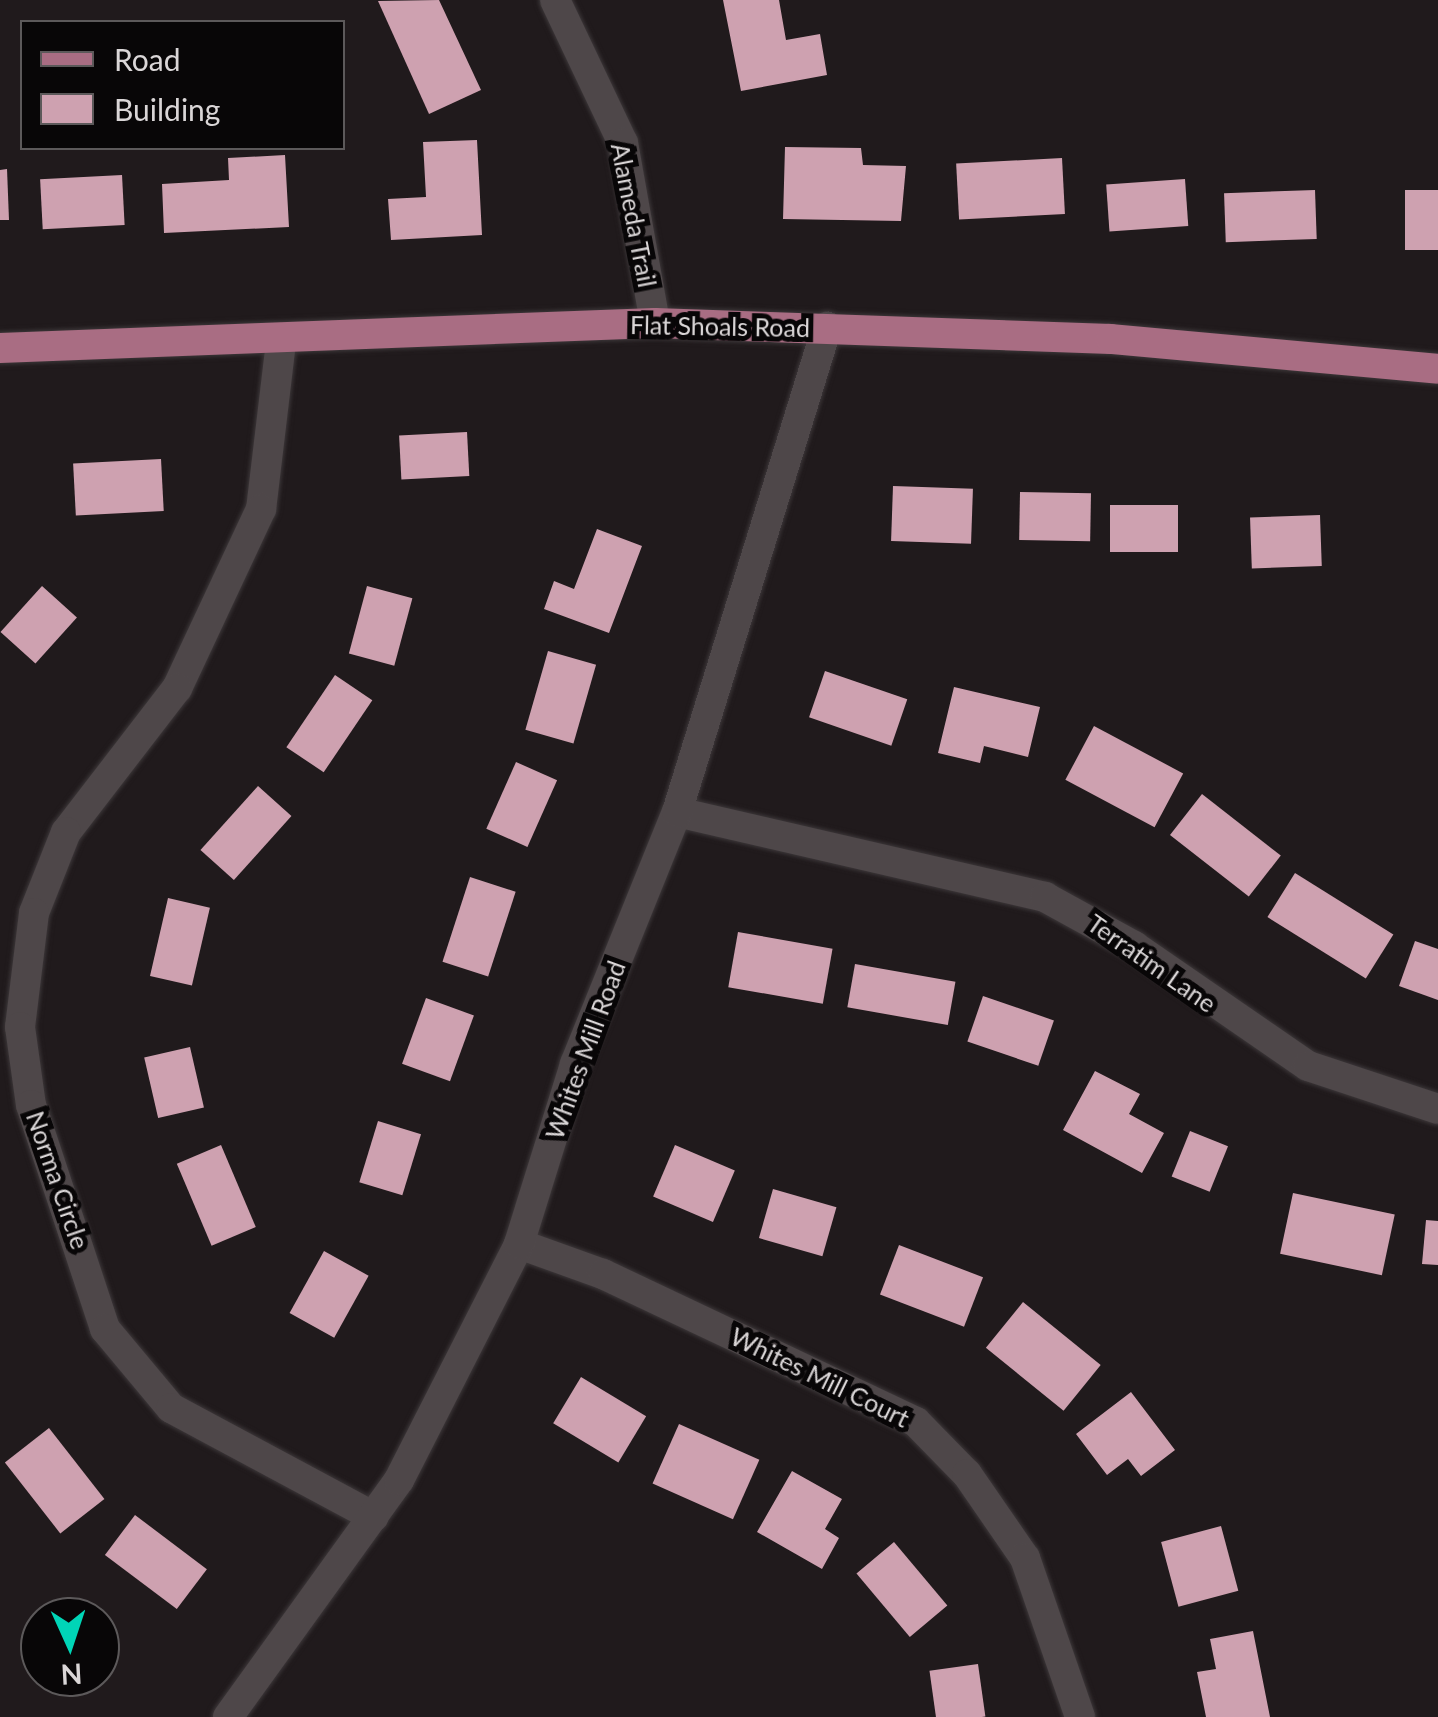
<!DOCTYPE html>
<html>
<head>
<meta charset="utf-8">
<style>
  body { margin:0 }
  #map { position:relative; width:1438px; height:1717px; overflow:hidden; background:#201a1c; font-family:Lato,sans-serif }
  div>[style] { position:absolute }
  .building>* { inset:0; background:#cea1b0; transform-origin:0 0 }
  .roads { filter:drop-shadow(0 0 2px #3c3739) drop-shadow(0 0 2px #3c3739) }
  .minor>* { height:30px; margin:-15px; padding:0 15px; transform-origin:15px; border-radius:15px; background:#4e4749 }
  .major>* { height:30px; margin:-15px; padding:0 15px; transform-origin:15px; border-radius:15px; background:#a96d83 }
  span { translate:-50% -50%; white-space:nowrap; text-align:center; line-height:1.15; -webkit-text-stroke:10px #080607; paint-order:stroke }
  .street-label { font-size:25px; color:#dad6d7 }
  .legend { position:absolute; left:20px; top:20px; width:325px; height:130px; box-sizing:border-box; background:#080607; border:2px solid #5c595a; margin:0; padding:12px 18px; list-style:none; font-size:30px; color:#dad6d7 }
  .legend li { display:flex; align-items:center; gap:20px; height:50px }
  .legend b { width:50px; border:2px solid #5c595a }
  .north { position:absolute; left:20px; top:1597px; width:100px; height:100px; box-sizing:border-box; background:#080607; border:2px solid #5c595a; border-radius:50%; rotate:177deg; font-size:28px; font-weight:700; line-height:40px; text-align:center; color:#dad6d7 }
  .north::after { content:''; display:block; margin:auto; width:35px; height:45px; background:#00d5b7; clip-path:polygon(50% 0,100% 100%,50% 72%,0 100%) }
</style>
</head>
<body>
<div id="map">
  <div class="building">
    <div style="clip-path:polygon(439px 0,481px 90px,429px 114px,378px 1px)"></div>
    <div style="clip-path:polygon(723px 0,779px 0,786px 40px,820px 34px,827px 75px,741px 91px)"></div>
    <div style="clip-path:polygon(477px 140px,482px 235px,391px 240px,388px 199px,426px 197px,423px 142px)"></div>
    <div style="clip-path:polygon(785px 147px,861px 148px,863px 165px,906px 166px,901px 221px,783px 219px)"></div>
    <div style="clip-path:polygon(285px 155px,289px 227px,164px 233px,162px 184px,229px 180px,228px 158px)"></div>
    <div style="left:1062px;top:158px;width:56px;height:106px;rotate:87deg"></div>
    <div style="clip-path:polygon(7px 169px,9px 220px,0 220px,0 170px)"></div>
    <div style="left:122px;top:175px;width:50px;height:82px;rotate:87deg"></div>
    <div style="left:1185px;top:179px;width:47px;height:79px;rotate:86deg"></div>
    <div style="left:1315px;top:190px;width:49px;height:91px;rotate:88deg"></div>
    <div style="left:1438px;top:190px;width:60px;height:33px;rotate:90deg"></div>
    <div style="left:467px;top:432px;width:44px;height:68px;rotate:87deg"></div>
    <div style="left:161px;top:459px;width:52px;height:88px;rotate:87deg"></div>
    <div style="left:893px;top:486px;width:80px;height:55px;rotate:2deg"></div>
    <div style="left:1020px;top:492px;width:71px;height:48px;rotate:1deg"></div>
    <div style="left:1110px;top:505px;width:68px;height:47px"></div>
    <div style="left:1320px;top:515px;width:51px;height:70px;rotate:88deg"></div>
    <div style="clip-path:polygon(597px 529px,642px 546px,609px 633px,544px 609px,554px 581px,574px 589px)"></div>
    <div style="left:42px;top:586px;width:47px;height:62px;rotate:42deg"></div>
    <div style="left:367px;top:586px;width:47px;height:70px;rotate:15deg"></div>
    <div style="left:548px;top:651px;width:50px;height:82px;rotate:16deg"></div>
    <div style="left:825px;top:671px;width:87px;height:49px;rotate:19deg"></div>
    <div style="left:335px;top:675px;width:45px;height:87px;rotate:34deg"></div>
    <div style="clip-path:polygon(954px 687px,1040px 707px,1028px 757px,984px 746px,980px 763px,938px 753px)"></div>
    <div style="left:1094px;top:726px;width:101px;height:61px;rotate:28deg"></div>
    <div style="left:516px;top:762px;width:45px;height:73px;rotate:24deg"></div>
    <div style="left:258px;top:786px;width:45px;height:86px;rotate:42deg"></div>
    <div style="left:1202px;top:794px;width:100px;height:52px;rotate:38deg"></div>
    <div style="left:1295px;top:873px;width:116px;height:52px;rotate:32deg"></div>
    <div style="left:470px;top:877px;width:48px;height:89px;rotate:18deg"></div>
    <div style="left:168px;top:898px;width:43px;height:80px;rotate:13deg"></div>
    <div style="left:738px;top:932px;width:96px;height:56px;rotate:10deg"></div>
    <div style="clip-path:polygon(1415px 941px,1438px 949px,1438px 1000px,1399px 986px)"></div>
    <div style="left:855px;top:964px;width:102px;height:44px;rotate:10deg"></div>
    <div style="left:983px;top:996px;width:75px;height:48px;rotate:19deg"></div>
    <div style="left:426px;top:998px;width:51px;height:70px;rotate:20deg"></div>
    <div style="left:190px;top:1047px;width:62px;height:47px;rotate:77deg"></div>
    <div style="clip-path:polygon(1095px 1071px,1140px 1094px,1129px 1114px,1164px 1133px,1142px 1173px,1063px 1130px)"></div>
    <div style="left:378px;top:1121px;width:45px;height:64px;rotate:17deg"></div>
    <div style="left:1190px;top:1131px;width:41px;height:49px;rotate:22deg"></div>
    <div style="left:221px;top:1145px;width:89px;height:48px;rotate:67deg"></div>
    <div style="left:675px;top:1145px;width:65px;height:56px;rotate:23deg"></div>
    <div style="left:773px;top:1189px;width:66px;height:51px;rotate:16deg"></div>
    <div style="left:1293px;top:1193px;width:104px;height:62px;rotate:12deg"></div>
    <div style="clip-path:polygon(1426px 1220px,1438px 1221px,1438px 1265px,1422px 1264px)"></div>
    <div style="left:899px;top:1245px;width:90px;height:53px;rotate:21deg"></div>
    <div style="left:324px;top:1251px;width:51px;height:71px;rotate:29deg"></div>
    <div style="left:1023px;top:1302px;width:100px;height:59px;rotate:39deg"></div>
    <div style="left:581px;top:1377px;width:76px;height:54px;rotate:31deg"></div>
    <div style="clip-path:polygon(1131px 1392px,1175px 1450px,1141px 1476px,1128px 1459px,1107px 1475px,1076px 1434px)"></div>
    <div style="left:679px;top:1424px;width:88px;height:65px;rotate:24deg"></div>
    <div style="left:49px;top:1428px;width:90px;height:56px;rotate:52deg"></div>
    <div style="clip-path:polygon(792px 1471px,842px 1499px,825px 1529px,839px 1538px,822px 1569px,757px 1532px)"></div>
    <div style="left:135px;top:1515px;width:90px;height:50px;rotate:37deg"></div>
    <div style="left:1221px;top:1526px;width:67px;height:62px;rotate:75deg"></div>
    <div style="left:894px;top:1542px;width:83px;height:49px;rotate:50deg"></div>
    <div style="clip-path:polygon(1253px 1631px,1270px 1717px,1206px 1717px,1197px 1672px,1216px 1669px,1210px 1639px)"></div>
    <div style="left:978px;top:1664px;width:53px;height:49px;rotate:82deg"></div>
  </div>
  <div class="roads">
    <div class="minor">
      <div style="left:555px;top:0;width:158px;rotate:64.6deg"></div>
      <div style="left:623px;top:143px;width:183px;rotate:79.9deg"></div>
      <div style="left:281px;top:342px;width:168px;rotate:96.8deg"></div>
      <div style="left:261px;top:509px;width:198px;rotate:115.1deg"></div>
      <div style="left:177px;top:688px;width:182px;rotate:127.6deg"></div>
      <div style="left:66px;top:832px;width:87px;rotate:111.6deg"></div>
      <div style="left:34px;top:913px;width:115px;rotate:97deg"></div>
      <div style="left:20px;top:1027px;width:79px;rotate:82deg"></div>
      <div style="left:31px;top:1105px;width:236px;rotate:71.7deg"></div>
      <div style="left:105px;top:1329px;width:103px;rotate:50.1deg"></div>
      <div style="left:171px;top:1408px;width:230px;rotate:28.2deg"></div>
      <div style="left:677px;top:812px;width:378px;rotate:13deg"></div>
      <div style="left:1045px;top:897px;width:102px;rotate:28.8deg"></div>
      <div style="left:1134px;top:946px;width:211px;rotate:34.6deg"></div>
      <div style="left:1308px;top:1066px;width:137px;rotate:18.3deg"></div>
      <div style="left:519px;top:1244px;width:89px;rotate:19.7deg"></div>
      <div style="left:603px;top:1274px;width:346px;rotate:25.3deg"></div>
      <div style="left:916px;top:1422px;width:73px;rotate:45.6deg"></div>
      <div style="left:967px;top:1474px;width:102px;rotate:55.4deg"></div>
      <div style="left:1025px;top:1558px;width:168px;rotate:70.9deg"></div>
      <div style="left:228px;top:1717px;width:292px;rotate:-54.2deg"></div>
      <div style="left:399px;top:1480px;width:265px;rotate:-63deg"></div>
      <div style="left:519px;top:1244px;width:189px;rotate:-72.7deg"></div>
      <div style="left:575px;top:1064px;width:272px;rotate:-68deg"></div>
      <div style="left:677px;top:812px;width:508px;rotate:-72.81deg"></div>
    </div>
    <div class="major">
      <div style="left:0;top:348px;width:655px;rotate:-2.19deg"></div>
      <div style="left:655px;top:323px;width:456px;rotate:2deg"></div>
      <div style="left:1111px;top:339px;width:328px;rotate:5.2deg"></div>
    </div>
  </div>
  <div class="street-label">
    <span style="left:634px;top:215px;rotate:79deg">Alameda Trail</span>
    <span style="left:720px;top:326px;rotate:1deg">Flat Shoals Road</span>
    <span style="left:1152px;top:963px;rotate:35deg">Terratim Lane</span>
    <span style="left:585px;top:1050px;rotate:-70deg">Whites Mill Road</span>
    <span style="left:58px;top:1180px;rotate:71deg">Norma Circle</span>
    <span style="left:820px;top:1377px;rotate:26deg">Whites Mill Court</span>
  </div>
  <ul class="legend">
  <li><b style="height:12px;background:#a96d83"></b>Road</li>
  <li><b style="height:28px;background:#cea1b0"></b>Building</li>
  </ul>
  <div class="north">N</div>
</div>
</body>
</html>
